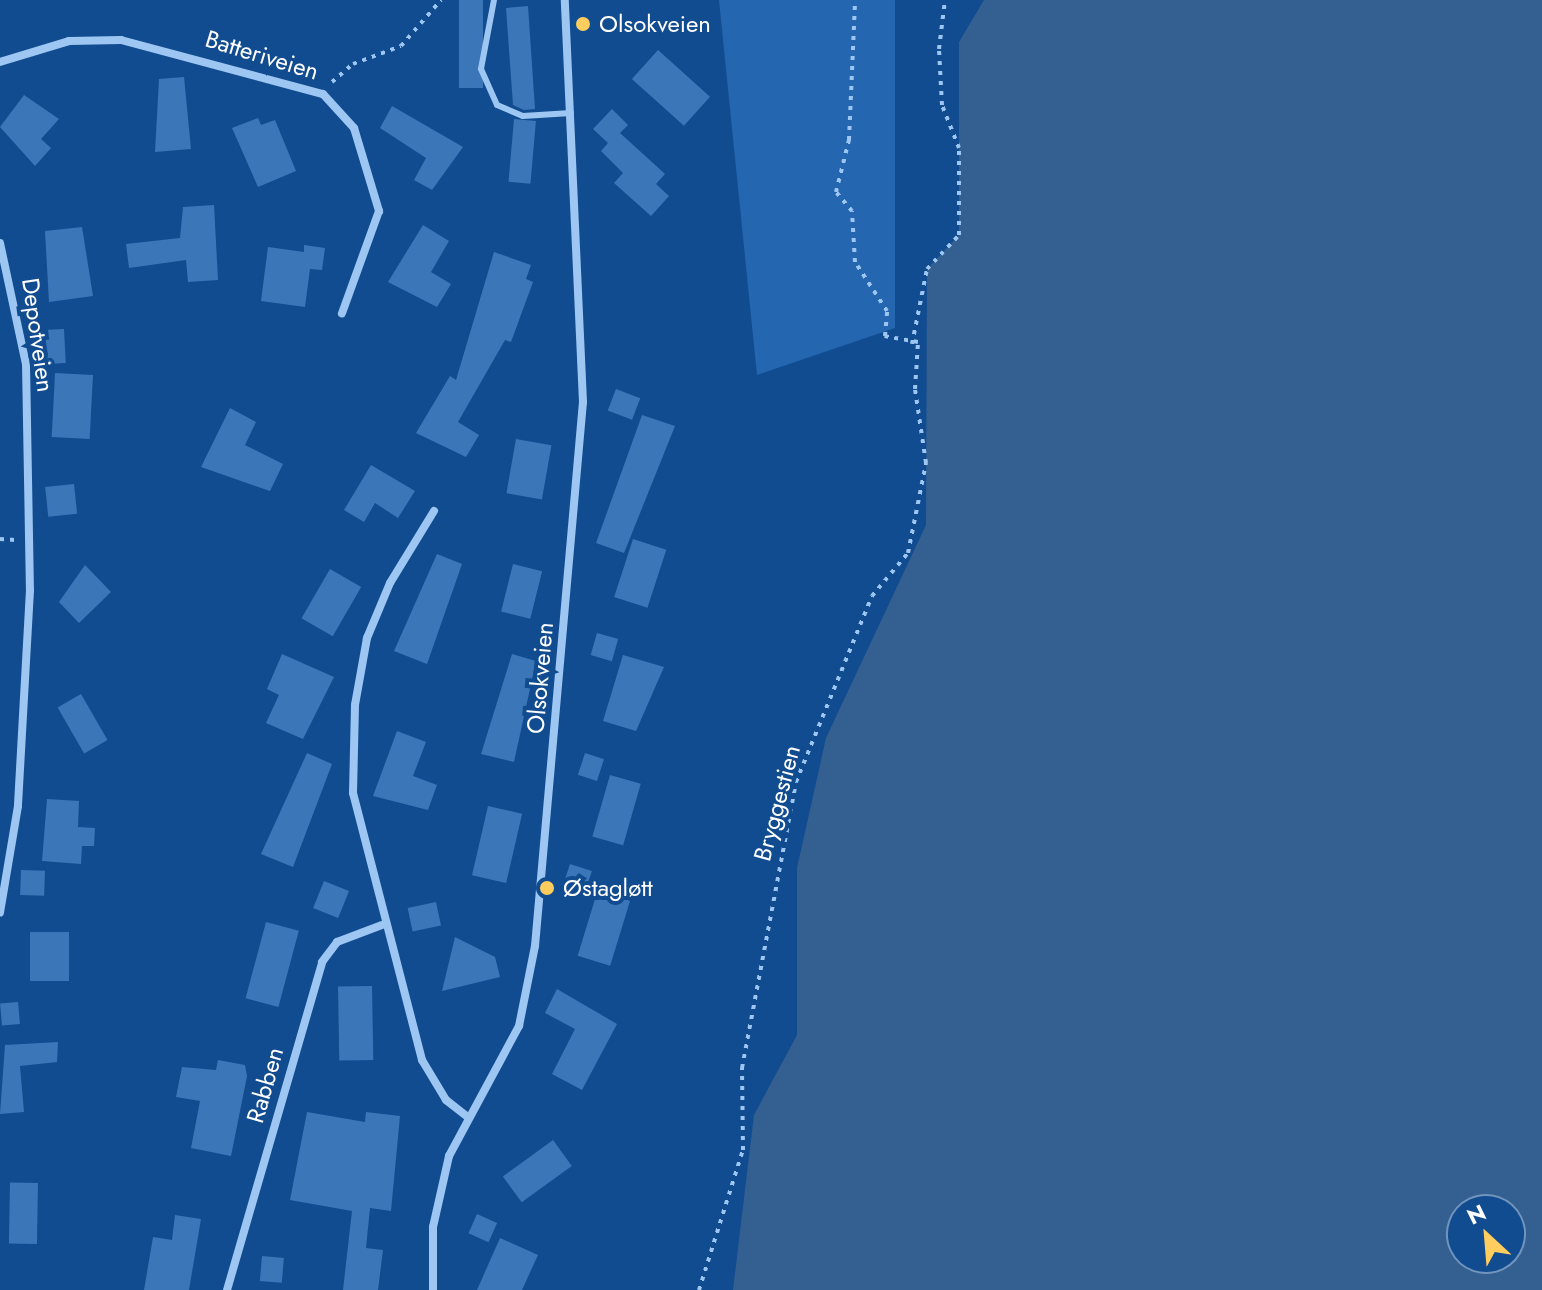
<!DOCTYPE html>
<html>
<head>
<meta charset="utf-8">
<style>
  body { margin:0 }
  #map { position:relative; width:1542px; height:1290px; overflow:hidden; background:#124c90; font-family:Jost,sans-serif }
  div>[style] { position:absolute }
  .green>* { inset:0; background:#2466af }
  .water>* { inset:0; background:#345f91 }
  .building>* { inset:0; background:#3b76b9; transform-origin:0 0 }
  .path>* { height:4px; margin-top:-2px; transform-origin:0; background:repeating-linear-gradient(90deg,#9dc6f2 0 4px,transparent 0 10px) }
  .service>* { height:6px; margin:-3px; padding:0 3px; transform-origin:3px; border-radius:3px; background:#9dc6f2 }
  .minor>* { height:8px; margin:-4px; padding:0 4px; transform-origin:4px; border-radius:4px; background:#9dc6f2 }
  .dots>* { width:22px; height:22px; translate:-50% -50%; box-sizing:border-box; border:4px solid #124c90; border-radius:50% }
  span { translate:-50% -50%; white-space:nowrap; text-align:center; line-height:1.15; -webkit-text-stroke:8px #124c90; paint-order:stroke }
  .poi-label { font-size:24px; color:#fff }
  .left { translate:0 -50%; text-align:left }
  .street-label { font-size:24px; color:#fff }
  .north { position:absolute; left:1446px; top:1194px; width:80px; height:80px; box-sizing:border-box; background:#124c90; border:2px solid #7194bc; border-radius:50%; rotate:334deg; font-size:22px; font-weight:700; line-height:32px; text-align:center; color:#fff }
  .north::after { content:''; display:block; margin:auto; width:28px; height:36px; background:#ffcd5e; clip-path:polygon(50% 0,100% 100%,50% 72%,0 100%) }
</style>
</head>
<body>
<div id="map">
  <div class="green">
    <div style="clip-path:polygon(719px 0,895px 0,895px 328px,757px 375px)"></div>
  </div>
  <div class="water">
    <div style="clip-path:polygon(evenodd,984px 0,1542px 0,1542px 1290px,733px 1290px,754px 1115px,797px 1035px,797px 868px,826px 738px,926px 525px,927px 269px,959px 235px,959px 42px,984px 0,1462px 1210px,1510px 1210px,1510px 1258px,1462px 1258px,1462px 1210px)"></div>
  </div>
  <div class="building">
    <div style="left:459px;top:0;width:24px;height:88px"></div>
    <div style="clip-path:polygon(528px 6px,535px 109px,524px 110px,513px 105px,506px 8px)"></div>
    <div style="left:658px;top:50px;width:70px;height:39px;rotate:42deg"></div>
    <div style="clip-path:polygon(184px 77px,191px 149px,155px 152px,159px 79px)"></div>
    <div style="clip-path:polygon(24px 95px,59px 119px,41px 139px,51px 148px,35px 166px,0 127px)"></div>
    <div style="clip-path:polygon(392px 106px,463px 147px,432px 190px,414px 180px,426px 158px,380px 128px)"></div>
    <div style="clip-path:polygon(612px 109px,628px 125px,620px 133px,665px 174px,656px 184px,669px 196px,651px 216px,614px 183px,623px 173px,601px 151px,608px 143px,593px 129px)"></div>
    <div style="clip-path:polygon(258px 118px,261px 125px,275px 120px,296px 171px,258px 187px,232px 128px)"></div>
    <div style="left:514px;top:119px;width:22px;height:63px;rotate:5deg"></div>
    <div style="clip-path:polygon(214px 205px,218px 280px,188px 282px,186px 260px,129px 268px,126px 244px,180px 238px,183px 207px)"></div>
    <div style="clip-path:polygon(423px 225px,449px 241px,431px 272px,451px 284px,437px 307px,388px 282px)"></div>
    <div style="clip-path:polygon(82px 227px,93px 296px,49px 302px,45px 231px)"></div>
    <div style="clip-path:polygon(304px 245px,325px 248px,322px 270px,310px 269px,305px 307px,261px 301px,268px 247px,304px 252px)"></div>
    <div style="clip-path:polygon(494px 252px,531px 265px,526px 279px,533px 282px,511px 342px,505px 340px,458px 422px,479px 435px,466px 457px,416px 433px,450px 376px,456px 380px)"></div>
    <div style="left:64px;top:329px;width:34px;height:25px;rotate:87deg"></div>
    <div style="left:93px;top:375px;width:64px;height:38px;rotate:93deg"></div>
    <div style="left:616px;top:389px;width:26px;height:23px;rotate:21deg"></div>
    <div style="clip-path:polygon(230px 408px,256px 422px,245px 445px,283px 464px,270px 491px,201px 467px)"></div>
    <div style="clip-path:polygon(642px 415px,675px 426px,624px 553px,596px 543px)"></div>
    <div style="left:516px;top:439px;width:36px;height:55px;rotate:10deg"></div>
    <div style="clip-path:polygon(371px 465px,415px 491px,398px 518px,375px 503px,364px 522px,344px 510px)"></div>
    <div style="left:74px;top:484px;width:30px;height:29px;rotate:84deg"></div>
    <div style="left:633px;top:539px;width:35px;height:61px;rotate:18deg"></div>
    <div style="clip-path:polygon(437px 554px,462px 564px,427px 664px,394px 651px)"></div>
    <div style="left:513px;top:564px;width:30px;height:49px;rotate:14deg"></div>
    <div style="clip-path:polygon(85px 565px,111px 592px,79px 623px,59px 602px)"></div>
    <div style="left:330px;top:569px;width:36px;height:57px;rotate:30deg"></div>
    <div style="left:597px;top:633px;width:22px;height:23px;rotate:16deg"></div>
    <div style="clip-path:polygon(282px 654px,334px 677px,303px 739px,266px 723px,279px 695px,267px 689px)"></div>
    <div style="clip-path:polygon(512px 654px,536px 661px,514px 762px,481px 754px)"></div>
    <div style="clip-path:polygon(623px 655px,664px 667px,636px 731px,603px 721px)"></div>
    <div style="left:81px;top:694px;width:53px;height:27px;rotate:60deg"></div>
    <div style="clip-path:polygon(397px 731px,426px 742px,413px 776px,437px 785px,428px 810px,373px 796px)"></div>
    <div style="clip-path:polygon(307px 753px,332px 764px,293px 867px,261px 854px)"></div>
    <div style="left:585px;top:753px;width:20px;height:23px;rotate:18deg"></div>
    <div style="left:610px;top:775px;width:32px;height:64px;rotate:16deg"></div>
    <div style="clip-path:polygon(47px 799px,79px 801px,78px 827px,95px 828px,94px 846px,82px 846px,81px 864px,42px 861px)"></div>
    <div style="left:488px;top:806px;width:35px;height:71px;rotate:13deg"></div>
    <div style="left:570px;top:864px;width:23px;height:23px;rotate:18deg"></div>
    <div style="left:21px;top:870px;width:24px;height:25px;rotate:2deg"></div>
    <div style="left:324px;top:881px;width:27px;height:29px;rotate:22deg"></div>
    <div style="left:599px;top:886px;width:34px;height:73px;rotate:17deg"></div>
    <div style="left:436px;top:902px;width:24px;height:29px;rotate:78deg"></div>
    <div style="left:266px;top:922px;width:34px;height:79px;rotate:15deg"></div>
    <div style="left:30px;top:932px;width:39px;height:49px"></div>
    <div style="clip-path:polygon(455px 937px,495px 957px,500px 977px,442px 991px)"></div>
    <div style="left:372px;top:986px;width:74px;height:34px;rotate:89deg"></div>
    <div style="clip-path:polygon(557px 989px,617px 1024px,582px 1090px,552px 1074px,575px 1029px,545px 1013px)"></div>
    <div style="left:18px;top:1002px;width:22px;height:18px;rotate:85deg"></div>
    <div style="clip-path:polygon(58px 1042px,57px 1062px,20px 1066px,24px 1112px,0 1114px,5px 1045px)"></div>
    <div style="clip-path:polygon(218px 1060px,245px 1065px,247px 1076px,231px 1156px,191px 1148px,200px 1101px,176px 1097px,182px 1067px,216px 1070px)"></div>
    <div style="clip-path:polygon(307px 1112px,365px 1122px,366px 1112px,400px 1116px,391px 1211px,370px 1208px,366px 1248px,383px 1250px,378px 1290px,343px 1290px,352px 1211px,290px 1200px)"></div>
    <div style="left:553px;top:1140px;width:32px;height:62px;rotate:54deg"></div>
    <div style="left:38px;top:1183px;width:61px;height:28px;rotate:91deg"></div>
    <div style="left:477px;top:1214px;width:22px;height:21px;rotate:24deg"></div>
    <div style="clip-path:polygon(175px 1215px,201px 1219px,189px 1290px,144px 1290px,153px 1237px,172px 1240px)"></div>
    <div style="clip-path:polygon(500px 1238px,538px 1255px,522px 1290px,477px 1290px)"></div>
    <div style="left:262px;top:1256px;width:22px;height:25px;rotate:5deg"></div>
  </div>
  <div class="path">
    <div style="left:332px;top:82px;width:28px;rotate:-41deg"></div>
    <div style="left:353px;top:64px;width:51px;rotate:-20.6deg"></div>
    <div style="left:401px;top:46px;width:61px;rotate:-49deg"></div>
    <div style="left:912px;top:344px;width:76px;rotate:-78.7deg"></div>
    <div style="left:927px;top:269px;width:47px;rotate:-46.7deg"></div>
    <div style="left:959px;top:235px;width:87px;rotate:-90deg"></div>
    <div style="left:959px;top:148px;width:46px;rotate:-111.6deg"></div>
    <div style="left:942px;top:105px;width:56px;rotate:-93.1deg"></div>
    <div style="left:939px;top:49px;width:49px;rotate:-83deg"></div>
    <div style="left:0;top:539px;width:15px;rotate:4deg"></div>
    <div style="left:699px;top:1290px;width:147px;rotate:-72.6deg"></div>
    <div style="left:743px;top:1150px;width:82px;rotate:-90.7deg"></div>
    <div style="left:742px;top:1068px;width:291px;rotate:-79.3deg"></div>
    <div style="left:796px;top:782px;width:201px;rotate:-67.8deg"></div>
    <div style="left:872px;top:596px;width:56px;rotate:-50.1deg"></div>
    <div style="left:908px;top:553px;width:92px;rotate:-78.7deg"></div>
    <div style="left:926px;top:463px;width:75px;rotate:-98.5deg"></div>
    <div style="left:915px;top:389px;width:47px;rotate:-86.3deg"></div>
    <div style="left:918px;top:342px;width:34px;rotate:-170deg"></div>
    <div style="left:885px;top:336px;width:25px;rotate:-85deg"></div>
    <div style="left:887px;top:311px;width:59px;rotate:-123.1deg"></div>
    <div style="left:855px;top:262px;width:51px;rotate:-93.4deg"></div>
    <div style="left:852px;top:211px;width:25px;rotate:-130deg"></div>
    <div style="left:836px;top:192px;width:54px;rotate:-76deg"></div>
    <div style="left:849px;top:140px;width:140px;rotate:-87.5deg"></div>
  </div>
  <div class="service">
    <div style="left:494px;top:0;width:70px;rotate:100.7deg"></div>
    <div style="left:481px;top:69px;width:39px;rotate:66deg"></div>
    <div style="left:497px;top:105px;width:28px;rotate:23deg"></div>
    <div style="left:523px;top:116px;width:48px;rotate:-3.6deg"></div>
  </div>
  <div class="minor">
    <div style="left:0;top:62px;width:72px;rotate:-16.9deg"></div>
    <div style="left:69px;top:41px;width:52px;rotate:-1.1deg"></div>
    <div style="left:121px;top:40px;width:209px;rotate:15deg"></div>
    <div style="left:323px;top:94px;width:46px;rotate:47.6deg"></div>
    <div style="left:354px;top:128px;width:87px;rotate:73.2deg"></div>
    <div style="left:379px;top:211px;width:109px;rotate:109.9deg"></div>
    <div style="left:0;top:243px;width:124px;rotate:77.9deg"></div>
    <div style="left:26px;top:364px;width:226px;rotate:89deg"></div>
    <div style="left:30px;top:590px;width:216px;rotate:93.2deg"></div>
    <div style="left:18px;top:806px;width:108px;rotate:99.6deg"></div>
    <div style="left:434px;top:511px;width:84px;rotate:121.4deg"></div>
    <div style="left:390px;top:583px;width:60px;rotate:112.7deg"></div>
    <div style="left:367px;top:638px;width:68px;rotate:100.2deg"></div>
    <div style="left:355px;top:705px;width:88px;rotate:91.3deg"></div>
    <div style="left:353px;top:793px;width:276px;rotate:75.5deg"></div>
    <div style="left:422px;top:1060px;width:47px;rotate:59deg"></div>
    <div style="left:446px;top:1100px;width:29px;rotate:38deg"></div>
    <div style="left:227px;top:1290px;width:341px;rotate:-73.8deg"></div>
    <div style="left:322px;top:962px;width:25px;rotate:-53deg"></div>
    <div style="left:337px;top:942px;width:48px;rotate:-20.7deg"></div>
    <div style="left:433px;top:1290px;width:63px;rotate:-90deg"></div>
    <div style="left:433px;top:1227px;width:73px;rotate:-77.3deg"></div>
    <div style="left:449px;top:1156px;width:148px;rotate:-61.7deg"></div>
    <div style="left:519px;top:1026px;width:82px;rotate:-78.7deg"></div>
    <div style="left:535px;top:946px;width:546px;rotate:-84.96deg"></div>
    <div style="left:583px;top:402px;width:402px;rotate:-92.6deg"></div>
  </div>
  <div class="dots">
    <div style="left:583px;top:24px;background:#ffcd5e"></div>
    <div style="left:547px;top:888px;background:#ffcd5e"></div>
  </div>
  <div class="poi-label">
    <span class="left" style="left:599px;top:24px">Olsokveien</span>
    <span class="left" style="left:563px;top:888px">Østagløtt</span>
  </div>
  <div class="street-label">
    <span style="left:262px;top:55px;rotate:17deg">Batteriveien</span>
    <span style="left:38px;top:335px;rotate:82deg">Depotveien</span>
    <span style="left:540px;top:678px;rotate:-85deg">Olsokveien</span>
    <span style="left:777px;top:803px;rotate:-75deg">Bryggestien</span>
    <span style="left:265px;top:1085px;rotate:-74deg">Rabben</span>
  </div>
  <div class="north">N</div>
</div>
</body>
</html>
